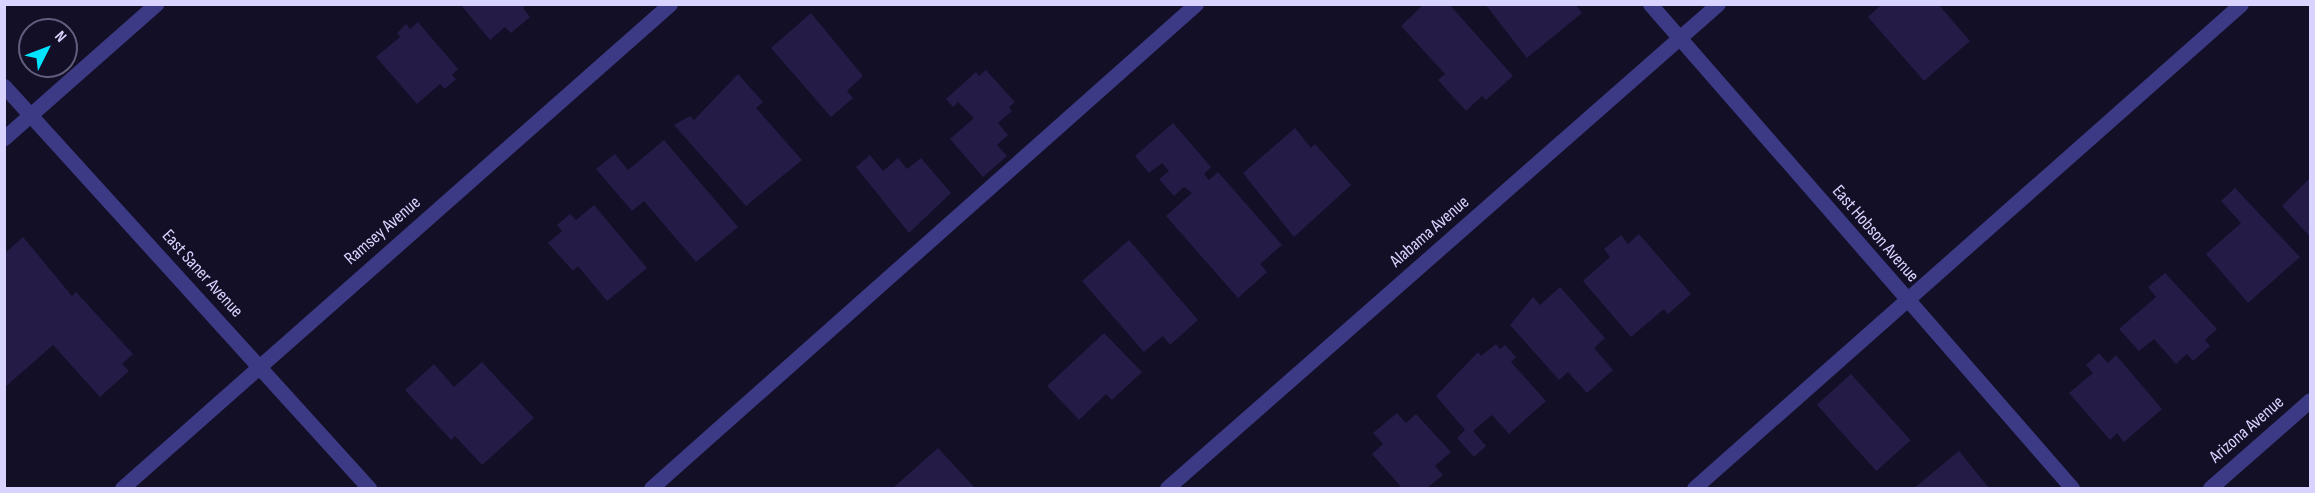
<!DOCTYPE html>
<html>
<head>
<meta charset="utf-8">
<style>
  body { margin:0 }
  #map { position:relative; width:2315px; height:493px; overflow:hidden; background:#130f26; font-family:"Sofia Sans Condensed",sans-serif }
  div>[style] { position:absolute }
  .building>* { inset:0; background:#241b47; transform-origin:0 0 }
  .service>* { height:15px; margin:-7.5px; padding:0 7.5px; transform-origin:7.5px; border-radius:7.5px; background:#3d3a85 }
  .minor>* { height:15px; margin:-7.5px; padding:0 7.5px; transform-origin:7.5px; border-radius:7.5px; background:#3d3a85 }
  .tertiary>* { height:15px; margin:-7.5px; padding:0 7.5px; transform-origin:7.5px; border-radius:7.5px; background:#3d3a85 }
  span { translate:-50% -50%; white-space:nowrap; text-align:center; line-height:1.15; -webkit-text-stroke:4.5px #130f26; paint-order:stroke }
  .street-label { font-size:18px; color:#d9d4ff }
  .frame { position:absolute; inset:0; border:6px solid #d9d4ff; pointer-events:none }
  .north { position:absolute; left:18px; top:18px; width:60px; height:60px; box-sizing:border-box; background:#130f26; border:2px solid #625e7d; border-radius:50%; rotate:48deg; font-size:16px; font-weight:700; line-height:24px; text-align:center; color:#d9d4ff }
  .north::after { content:''; display:block; margin:auto; width:21px; height:27px; background:#00e5ff; clip-path:polygon(50% 0,100% 100%,50% 72%,0 100%) }
</style>
</head>
<body>
<div id="map">
  <div class="building">
    <div style="clip-path:polygon(460px 4px,527px 4px,523px 8px,530px 17px,511px 33px,505px 27px,490px 40px)"></div>
    <div style="clip-path:polygon(1424px 4px,1449px 4px,1513px 76px,1486px 100px,1482px 96px,1466px 111px,1438px 80px,1445px 74px,1401px 26px)"></div>
    <div style="clip-path:polygon(1485px 4px,1575px 4px,1582px 13px,1527px 58px)"></div>
    <div style="clip-path:polygon(1882px 4px,1938px 4px,1970px 41px,1924px 81px,1868px 17px)"></div>
    <div style="clip-path:polygon(811px 13px,863px 76px,847px 91px,853px 98px,831px 117px,771px 48px)"></div>
    <div style="clip-path:polygon(418px 22px,458px 69px,452px 75px,456px 79px,445px 89px,440px 84px,417px 104px,376px 57px,400px 37px,397px 33px,406px 24px,410px 29px)"></div>
    <div style="clip-path:polygon(986px 70px,1015px 102px,1009px 107px,1012px 111px,998px 123px,1008px 135px,997px 145px,1007px 156px,983px 177px,950px 139px,974px 118px,958px 102px,953px 107px,946px 99px,976px 72px,979px 76px)"></div>
    <div style="clip-path:polygon(738px 74px,763px 102px,756px 108px,802px 160px,746px 206px,674px 125px,690px 116px,694px 120px)"></div>
    <div style="clip-path:polygon(1173px 123px,1211px 167px,1204px 174px,1209px 180px,1218px 172px,1282px 245px,1260px 264px,1267px 272px,1238px 298px,1166px 216px,1192px 193px,1184px 187px,1174px 196px,1159px 179px,1169px 171px,1162px 163px,1149px 173px,1135px 156px)"></div>
    <div style="clip-path:polygon(1295px 128px,1311px 148px,1315px 144px,1351px 185px,1294px 237px,1243px 173px)"></div>
    <div style="clip-path:polygon(664px 140px,738px 227px,696px 262px,644px 201px,632px 211px,596px 169px,615px 154px,628px 170px)"></div>
    <div style="clip-path:polygon(870px 155px,883px 171px,898px 158px,907px 169px,921px 158px,951px 193px,909px 233px,856px 167px)"></div>
    <div style="clip-path:polygon(2310px 178px,2310px 237px,2282px 206px)"></div>
    <div style="clip-path:polygon(2235px 188px,2300px 257px,2248px 303px,2206px 254px,2241px 223px,2221px 201px)"></div>
    <div style="clip-path:polygon(594px 205px,647px 268px,607px 301px,578px 266px,573px 271px,548px 243px,562px 231px,557px 225px,570px 214px,576px 220px)"></div>
    <div style="clip-path:polygon(1639px 234px,1691px 294px,1668px 314px,1664px 309px,1631px 337px,1583px 281px,1610px 257px,1604px 249px,1621px 235px,1628px 244px)"></div>
    <div style="clip-path:polygon(23px 237px,72px 296px,76px 292px,133px 354px,122px 364px,129px 371px,100px 397px,53px 345px,4px 388px,4px 254px)"></div>
    <div style="clip-path:polygon(1129px 240px,1198px 320px,1170px 345px,1163px 336px,1144px 352px,1082px 281px)"></div>
    <div style="clip-path:polygon(2165px 273px,2217px 329px,2205px 340px,2210px 346px,2193px 361px,2187px 354px,2176px 364px,2154px 339px,2139px 351px,2119px 329px,2156px 297px,2148px 287px)"></div>
    <div style="clip-path:polygon(1560px 287px,1605px 338px,1594px 348px,1613px 370px,1587px 393px,1568px 372px,1559px 380px,1510px 325px,1533px 297px,1540px 305px)"></div>
    <div style="clip-path:polygon(1104px 333px,1142px 372px,1112px 400px,1106px 394px,1079px 420px,1047px 386px)"></div>
    <div style="clip-path:polygon(1496px 344px,1500px 349px,1505px 345px,1516px 357px,1511px 362px,1546px 401px,1509px 434px,1492px 415px,1473px 431px,1486px 446px,1474px 457px,1457px 438px,1465px 430px,1436px 396px,1478px 352px,1481px 356px)"></div>
    <div style="clip-path:polygon(2099px 353px,2108px 363px,2116px 355px,2162px 409px,2124px 442px,2117px 433px,2110px 440px,2069px 393px,2093px 373px,2086px 365px)"></div>
    <div style="clip-path:polygon(482px 362px,534px 418px,482px 465px,455px 436px,451px 440px,405px 390px,434px 364px,454px 387px)"></div>
    <div style="left:1851px;top:374px;width:89px;height:46px;rotate:48deg"></div>
    <div style="clip-path:polygon(1397px 413px,1406px 423px,1416px 414px,1451px 452px,1435px 466px,1443px 475px,1427px 488px,1402px 488px,1372px 454px,1383px 444px,1373px 433px)"></div>
    <div style="clip-path:polygon(938px 448px,975px 488px,895px 488px,894px 487px)"></div>
    <div style="clip-path:polygon(1959px 451px,1989px 488px,1914px 488px)"></div>
  </div>
  <div class="service">
    <div style="left:4px;top:138px;width:203px;rotate:-41.4deg"></div>
    <div style="left:651px;top:488px;width:729px;rotate:-41.61deg"></div>
    <div style="left:1694px;top:488px;width:730px;rotate:-41.5deg"></div>
  </div>
  <div class="minor">
    <div style="left:1650px;top:4px;width:642px;rotate:48.91deg"></div>
    <div style="left:122px;top:488px;width:731px;rotate:-41.45deg"></div>
    <div style="left:1167px;top:488px;width:733px;rotate:-41.3deg"></div>
    <div style="left:2210px;top:488px;width:133px;rotate:-41.3deg"></div>
  </div>
  <div class="tertiary">
    <div style="left:4px;top:86px;width:543px;rotate:47.76deg"></div>
  </div>
  <div class="street-label">
    <span style="left:383px;top:231px;rotate:-41deg">Ramsey Avenue</span>
    <span style="left:1430px;top:232px;rotate:-41deg">Alabama Avenue</span>
    <span style="left:1875px;top:234px;rotate:49deg">East Hobson Avenue</span>
    <span style="left:202px;top:274px;rotate:48deg">East Saner Avenue</span>
    <span style="left:2247px;top:430px;rotate:-41deg">Arizona Avenue</span>
  </div>
  <div class="frame"></div>
  <div class="north">N</div>
</div>
</body>
</html>
